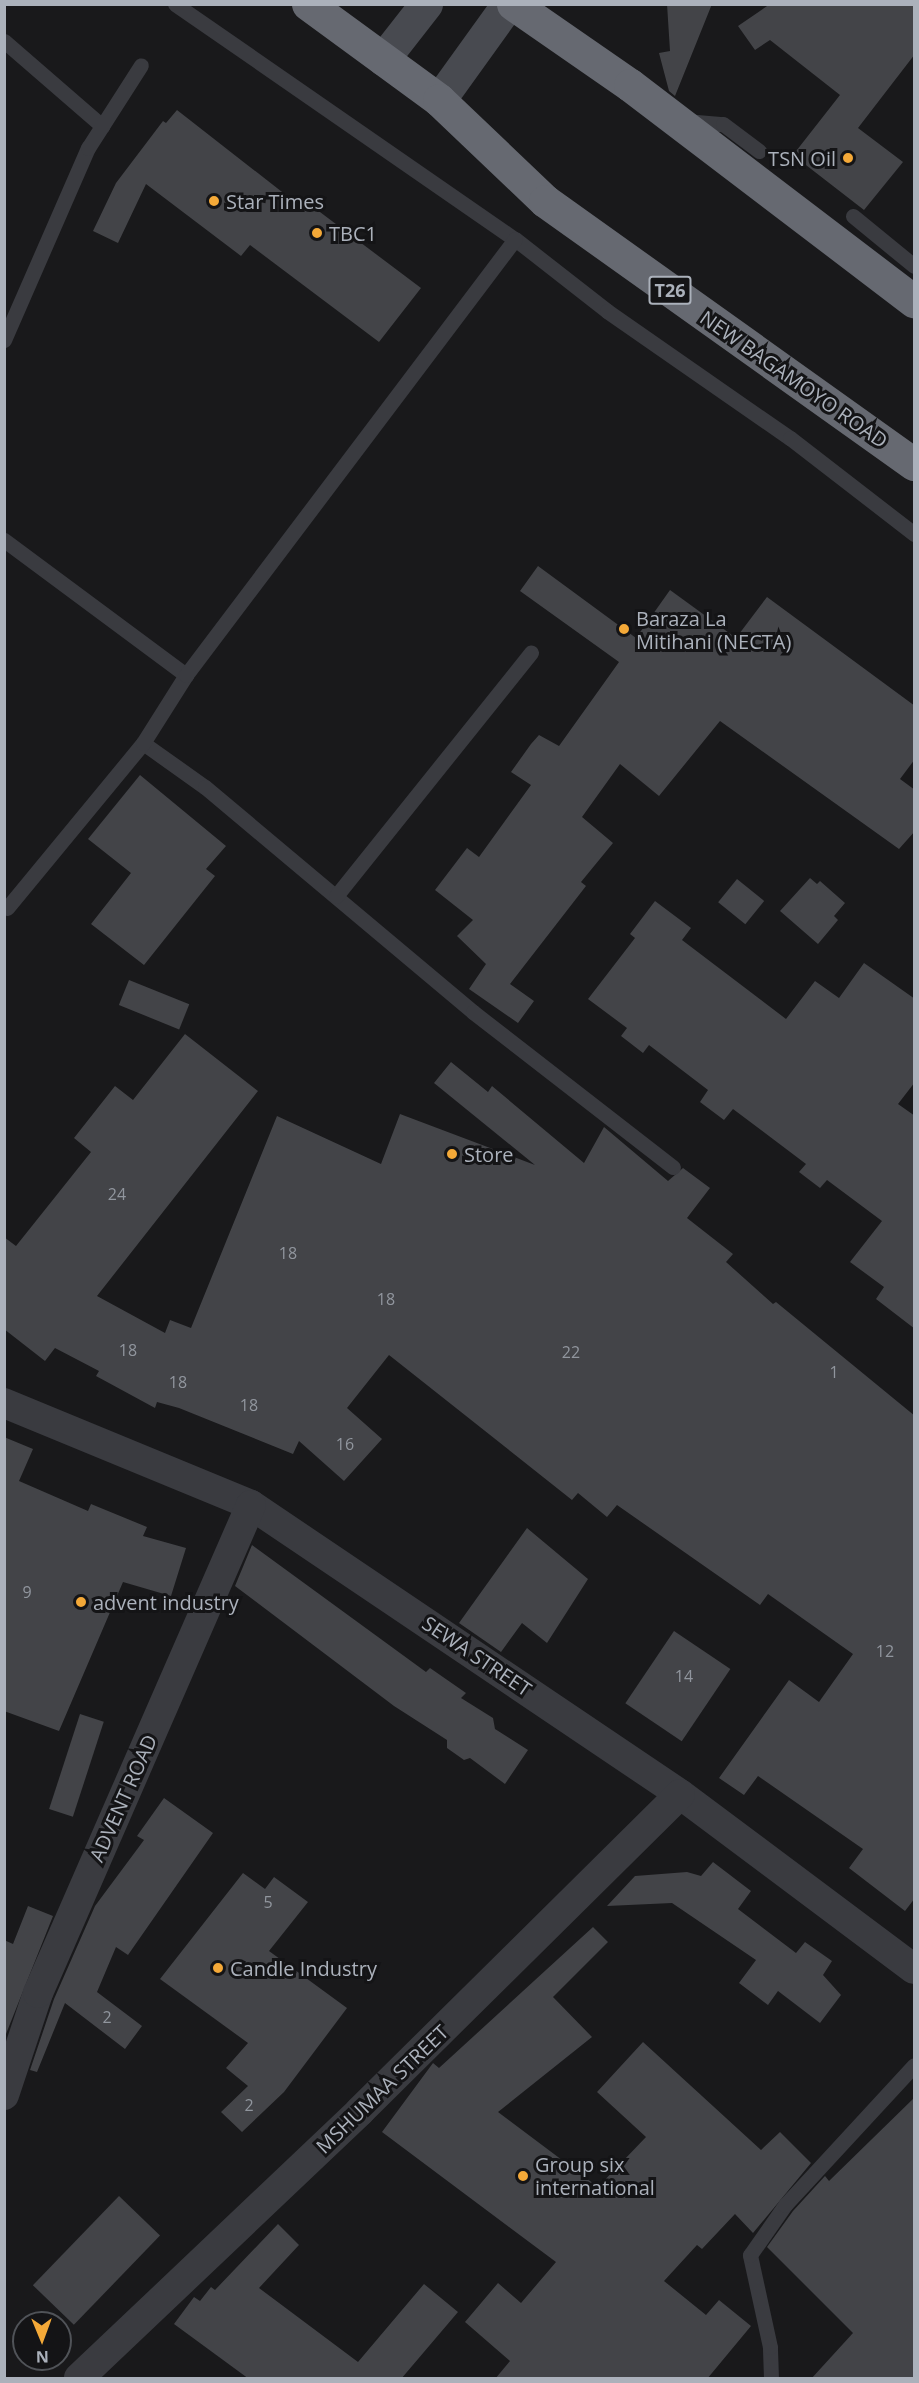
<!DOCTYPE html>
<html>
<head>
<meta charset="utf-8">
<style>
  body { margin:0 }
  #map { position:relative; width:919px; height:2383px; overflow:hidden; background:#19191b; font-family:"Open Sans",sans-serif }
  div>[style] { position:absolute }
  .building>* { inset:0; background:#434448; transform-origin:0 0 }
  .lane>* { height:15px; margin:-7.5px; padding:0 7.5px; transform-origin:7.5px; border-radius:7.5px; background:#3a3b40 }
  .street>* { height:30px; margin:-15px; padding:0 15px; transform-origin:15px; border-radius:15px; background:#3a3b40 }
  .secondary>* { height:33px; margin:-16.5px; padding:0 16.5px; transform-origin:16.5px; border-radius:16.5px; background:#484a50 }
  .highway>* { height:33px; margin:-16.5px; padding:0 16.5px; transform-origin:16.5px; border-radius:16.5px; background:#666971 }
  .dots>* { width:16px; height:16px; translate:-50% -50%; box-sizing:border-box; border:3px solid #141416; border-radius:50% }
  span { translate:-50% -50%; white-space:nowrap; text-align:center; line-height:1.15; -webkit-text-stroke:6px #141416; paint-order:stroke }
  .number-label { font-size:16px; color:#91969e }
  .number-label span { -webkit-text-stroke-width:0 }
  .shield-label span { padding:2px 4px; background:#141416; border:2px solid; border-radius:4px; -webkit-text-stroke-width:0 }
  .shield-label { font-size:18px; color:#abb1bb; font-weight:700 }
  .poi-label { font-size:20px; color:#abb1bb }
  .right { translate:-100% -50%; text-align:right }
  .left { translate:0 -50%; text-align:left }
  .street-label { font-size:20px; color:#abb1bb }
  .frame { position:absolute; inset:0; border:6px solid #abb1bb; pointer-events:none }
  .north { position:absolute; left:12px; top:2311px; width:60px; height:60px; box-sizing:border-box; background:#141416; border:2px solid #505358; border-radius:50%; rotate:179deg; font-size:16px; font-weight:700; line-height:24px; text-align:center; color:#abb1bb }
  .north::after { content:''; display:block; margin:auto; width:21px; height:27px; background:#f4a938; clip-path:polygon(50% 0,100% 100%,50% 72%,0 100%) }
</style>
</head>
<body>
<div id="map">
  <div class="building">
    <div style="clip-path:polygon(667px 4px,712px 4px,675px 96px,669px 91px,659px 53px,670px 51px)"></div>
    <div style="clip-path:polygon(770px 4px,915px 4px,915px 54px,858px 128px,903px 162px,864px 210px,793px 155px,840px 95px,770px 40px,755px 50px,738px 26px)"></div>
    <div style="clip-path:polygon(177px 110px,300px 206px,304px 200px,421px 288px,379px 342px,250px 245px,241px 256px,146px 184px,118px 243px,93px 231px,116px 183px,163px 121px,166px 123px)"></div>
    <div style="clip-path:polygon(538px 566px,636px 638px,670px 590px,736px 638px,767px 597px,915px 706px,915px 759px,900px 779px,915px 790px,915px 831px,899px 849px,720px 721px,659px 796px,620px 764px,582px 817px,613px 843px,581px 882px,586px 886px,510px 984px,534px 1001px,518px 1023px,469px 989px,486px 964px,457px 936px,473px 920px,435px 890px,467px 848px,479px 857px,531px 785px,511px 772px,531px 744px,539px 735px,559px 746px,619px 662px,520px 591px)"></div>
    <div style="clip-path:polygon(140px 775px,226px 846px,206px 869px,215px 876px,144px 965px,91px 924px,131px 873px,88px 839px)"></div>
    <div style="clip-path:polygon(810px 878px,817px 884px,820px 881px,845px 903px,834px 916px,838px 920px,818px 944px,780px 911px)"></div>
    <div style="left:737px;top:879px;width:35px;height:30px;rotate:39deg"></div>
    <div style="clip-path:polygon(655px 901px,691px 928px,682px 940px,786px 1019px,815px 981px,839px 998px,864px 963px,915px 999px,915px 1082px,898px 1104px,915px 1116px,915px 1329px,876px 1299px,884px 1287px,850px 1262px,882px 1221px,827px 1180px,820px 1188px,799px 1172px,806px 1164px,733px 1109px,724px 1120px,700px 1102px,708px 1090px,649px 1045px,643px 1053px,621px 1036px,627px 1028px,588px 999px,635px 938px,630px 934px)"></div>
    <div style="left:129px;top:980px;width:65px;height:27px;rotate:22deg"></div>
    <div style="clip-path:polygon(185px 1034px,258px 1091px,97px 1296px,165px 1333px,170px 1320px,191px 1328px,277px 1116px,381px 1164px,400px 1114px,535px 1165px,434px 1083px,451px 1062px,488px 1092px,492px 1086px,584px 1163px,604px 1127px,668px 1181px,683px 1168px,710px 1188px,687px 1218px,733px 1254px,726px 1262px,773px 1304px,776px 1302px,915px 1416px,915px 1898px,905px 1911px,849px 1868px,863px 1849px,758px 1776px,744px 1795px,719px 1778px,789px 1680px,819px 1702px,853px 1654px,768px 1594px,760px 1605px,617px 1505px,607px 1517px,578px 1493px,572px 1500px,389px 1355px,347px 1408px,382px 1439px,344px 1481px,299px 1441px,293px 1454px,179px 1408px,157px 1402px,155px 1408px,96px 1376px,99px 1371px,55px 1348px,45px 1361px,4px 1329px,4px 1237px,16px 1246px,91px 1152px,74px 1138px,115px 1086px,133px 1100px)"></div>
    <div style="clip-path:polygon(4px 1437px,33px 1449px,19px 1481px,88px 1511px,91px 1504px,147px 1527px,143px 1536px,186px 1548px,171px 1596px,123px 1582px,59px 1731px,4px 1711px)"></div>
    <div style="clip-path:polygon(527px 1528px,588px 1579px,547px 1643px,522px 1623px,501px 1652px,459px 1623px)"></div>
    <div style="clip-path:polygon(252px 1545px,426px 1672px,430px 1668px,466px 1693px,461px 1698px,493px 1718px,495px 1729px,528px 1750px,505px 1784px,470px 1758px,464px 1760px,447px 1748px,447px 1740px,394px 1706px,235px 1586px)"></div>
    <div style="left:674px;top:1631px;width:68px;height:87px;rotate:34deg"></div>
    <div style="left:80px;top:1714px;width:25px;height:100px;rotate:18deg"></div>
    <div style="clip-path:polygon(164px 1798px,213px 1833px,128px 1955px,116px 1947px,97px 1992px,142px 2026px,125px 2049px,65px 2003px,37px 2072px,30px 2070px,54px 1999px,95px 1906px,144px 1840px,137px 1836px)"></div>
    <div style="clip-path:polygon(713px 1862px,751px 1891px,738px 1909px,796px 1953px,805px 1942px,832px 1961px,823px 1975px,841px 1995px,820px 2023px,778px 1991px,768px 2005px,739px 1983px,756px 1960px,672px 1903px,607px 1906px,635px 1876px,687px 1872px,701px 1876px)"></div>
    <div style="clip-path:polygon(243px 1873px,265px 1889px,274px 1877px,308px 1902px,269px 1951px,347px 2008px,284px 2092px,242px 2132px,221px 2112px,248px 2086px,226px 2068px,248px 2043px,160px 1979px)"></div>
    <div style="clip-path:polygon(28px 1906px,53px 1916px,4px 2039px,4px 1940px,13px 1944px)"></div>
    <div style="clip-path:polygon(593px 1927px,608px 1942px,553px 1997px,592px 2037px,498px 2112px,598px 2187px,646px 2137px,597px 2092px,643px 2042px,761px 2150px,780px 2132px,811px 2163px,753px 2233px,735px 2214px,702px 2249px,697px 2245px,664px 2281px,706px 2315px,719px 2300px,751px 2326px,707px 2379px,495px 2379px,510px 2361px,465px 2322px,498px 2283px,521px 2303px,556px 2262px,382px 2132px,433px 2063px,439px 2068px)"></div>
    <div style="clip-path:polygon(915px 2097px,915px 2379px,811px 2379px,853px 2333px,767px 2247px,793px 2211px,825px 2176px,829px 2181px)"></div>
    <div style="left:119px;top:2196px;width:57px;height:124px;rotate:44deg"></div>
    <div style="clip-path:polygon(278px 2224px,299px 2245px,259px 2288px,358px 2362px,424px 2284px,458px 2312px,401px 2379px,249px 2379px,174px 2324px,194px 2297px,200px 2301px,211px 2287px,215px 2290px)"></div>
  </div>
  <div class="lane">
    <div style="left:175px;top:4px;width:413px;rotate:34.7deg"></div>
    <div style="left:515px;top:239px;width:117px;rotate:38deg"></div>
    <div style="left:607px;top:311px;width:223px;rotate:34.8deg"></div>
    <div style="left:790px;top:438px;width:157px;rotate:37.7deg"></div>
    <div style="left:4px;top:41px;width:130px;rotate:40.9deg"></div>
    <div style="left:685px;top:121px;width:38px;rotate:5deg"></div>
    <div style="left:723px;top:124px;width:45px;rotate:36.9deg"></div>
    <div style="left:853px;top:216px;width:79px;rotate:39.3deg"></div>
    <div style="left:4px;top:340px;width:210px;rotate:-66.4deg"></div>
    <div style="left:88px;top:148px;width:98px;rotate:-57.4deg"></div>
    <div style="left:4px;top:540px;width:227px;rotate:36.6deg"></div>
    <div style="left:143px;top:743px;width:76px;rotate:35.4deg"></div>
    <div style="left:205px;top:787px;width:350px;rotate:40deg"></div>
    <div style="left:473px;top:1012px;width:253px;rotate:37.8deg"></div>
    <div style="left:336px;top:896px;width:312px;rotate:-51.3deg"></div>
    <div style="left:7px;top:908px;width:214px;rotate:-50.5deg"></div>
    <div style="left:143px;top:743px;width:80px;rotate:-57.7deg"></div>
    <div style="left:186px;top:675px;width:546px;rotate:-52.96deg"></div>
    <div style="left:771px;top:2378px;width:31px;rotate:-92deg"></div>
    <div style="left:770px;top:2347px;width:94px;rotate:-102.3deg"></div>
    <div style="left:750px;top:2255px;width:61px;rotate:-55deg"></div>
    <div style="left:785px;top:2205px;width:190px;rotate:-47.3deg"></div>
  </div>
  <div class="street">
    <div style="left:4px;top:1403px;width:267px;rotate:22.4deg"></div>
    <div style="left:251px;top:1505px;width:517px;rotate:33.97deg"></div>
    <div style="left:680px;top:1794px;width:292px;rotate:36.8deg"></div>
    <div style="left:4px;top:2095px;width:108px;rotate:-71.6deg"></div>
    <div style="left:38px;top:1993px;width:532px;rotate:-66.42deg"></div>
    <div style="left:79px;top:2378px;width:388px;rotate:-43.5deg"></div>
    <div style="left:360px;top:2111px;width:450px;rotate:-44.7deg"></div>
  </div>
  <div class="secondary">
    <div style="left:383px;top:59px;width:70px;rotate:-52deg"></div>
    <div style="left:439px;top:100px;width:118px;rotate:-54.3deg"></div>
  </div>
  <div class="highway">
    <div style="left:308px;top:4px;width:162px;rotate:36.2deg"></div>
    <div style="left:439px;top:100px;width:146px;rotate:43.6deg"></div>
    <div style="left:545px;top:201px;width:453px;rotate:35.5deg"></div>
    <div style="left:513px;top:4px;width:142px;rotate:34.7deg"></div>
    <div style="left:630px;top:85px;width:357px;rotate:37.3deg"></div>
  </div>
  <div class="dots">
    <div style="left:848px;top:158px;background:#f4a938"></div>
    <div style="left:214px;top:201px;background:#f4a938"></div>
    <div style="left:317px;top:233px;background:#f4a938"></div>
    <div style="left:624px;top:629px;background:#f4a938"></div>
    <div style="left:452px;top:1154px;background:#f4a938"></div>
    <div style="left:81px;top:1602px;background:#f4a938"></div>
    <div style="left:218px;top:1968px;background:#f4a938"></div>
    <div style="left:523px;top:2176px;background:#f4a938"></div>
  </div>
  <div class="number-label">
    <span style="left:117px;top:1194px">24</span>
    <span style="left:288px;top:1253px">18</span>
    <span style="left:386px;top:1299px">18</span>
    <span style="left:128px;top:1350px">18</span>
    <span style="left:571px;top:1352px">22</span>
    <span style="left:834px;top:1372px">1</span>
    <span style="left:178px;top:1382px">18</span>
    <span style="left:249px;top:1405px">18</span>
    <span style="left:345px;top:1444px">16</span>
    <span style="left:27px;top:1592px">9</span>
    <span style="left:885px;top:1651px">12</span>
    <span style="left:684px;top:1676px">14</span>
    <span style="left:268px;top:1902px">5</span>
    <span style="left:107px;top:2017px">2</span>
    <span style="left:249px;top:2105px">2</span>
  </div>
  <div class="shield-label">
    <span style="left:670px;top:290px">T26</span>
  </div>
  <div class="poi-label">
    <span class="right" style="left:836px;top:158px">TSN Oil</span>
    <span class="left" style="left:226px;top:201px">Star Times</span>
    <span class="left" style="left:329px;top:233px">TBC1</span>
    <span class="left" style="left:636px;top:630px">Baraza La<br>Mitihani (NECTA)</span>
    <span class="left" style="left:464px;top:1154px">Store</span>
    <span class="left" style="left:93px;top:1602px">advent industry</span>
    <span class="left" style="left:230px;top:1968px">Candle Industry</span>
    <span class="left" style="left:535px;top:2176px">Group six<br>international</span>
  </div>
  <div class="street-label">
    <span style="left:794px;top:379px;rotate:35deg">NEW BAGAMOYO ROAD</span>
    <span style="left:477px;top:1656px;rotate:34deg">SEWA STREET</span>
    <span style="left:123px;top:1798px;rotate:-66deg">ADVENT ROAD</span>
    <span style="left:382px;top:2089px;rotate:-44deg">MSHUMAA STREET</span>
  </div>
  <div class="frame"></div>
  <div class="north">N</div>
</div>
</body>
</html>
